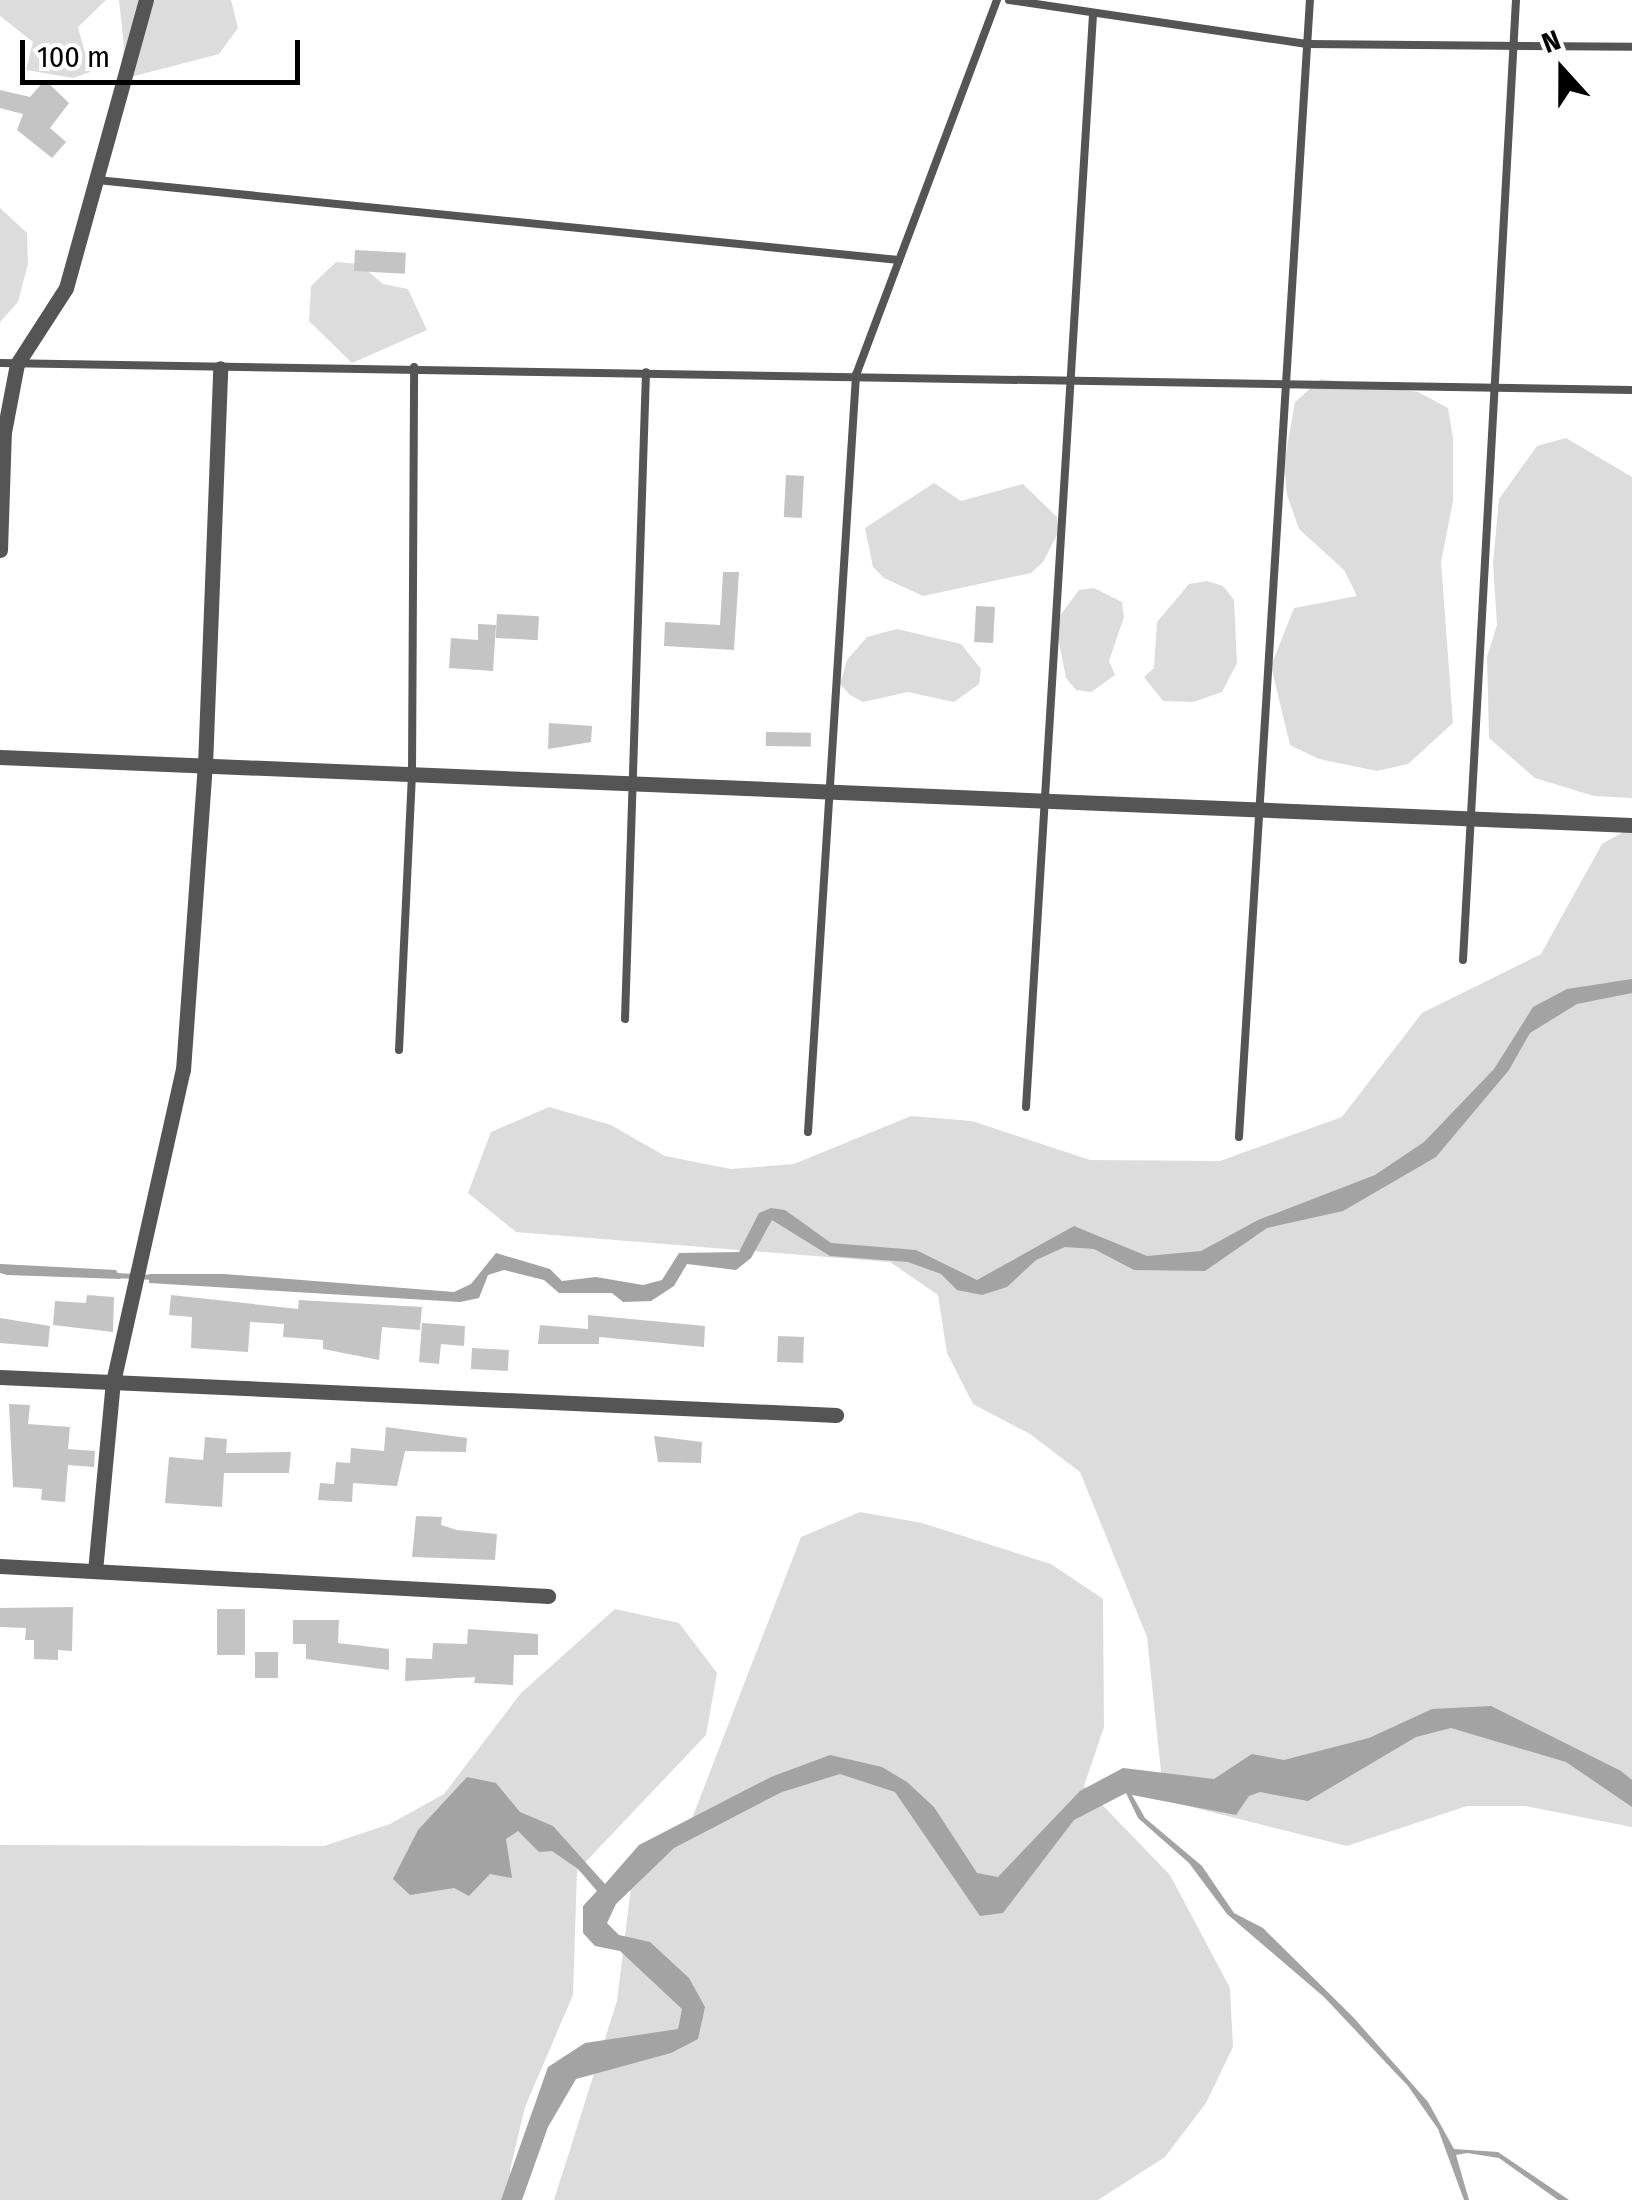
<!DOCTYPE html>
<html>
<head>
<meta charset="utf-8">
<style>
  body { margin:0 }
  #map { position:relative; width:1632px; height:2200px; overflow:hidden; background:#fff; font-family:"Fira Sans Condensed",sans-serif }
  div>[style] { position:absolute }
  .green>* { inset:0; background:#dcdcdc }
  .water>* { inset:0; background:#a3a3a3 }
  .stream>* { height:5px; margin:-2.5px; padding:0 2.5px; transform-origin:2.5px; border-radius:2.5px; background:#a3a3a3 }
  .building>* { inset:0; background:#c4c4c4; transform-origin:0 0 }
  .lane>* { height:8px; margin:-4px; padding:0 4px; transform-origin:4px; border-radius:4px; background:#555 }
  .street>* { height:15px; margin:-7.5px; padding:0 7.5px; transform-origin:7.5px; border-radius:7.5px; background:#555 }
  span { translate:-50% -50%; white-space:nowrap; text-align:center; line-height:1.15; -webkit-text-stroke:10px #fff; paint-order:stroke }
  .north { position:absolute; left:1512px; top:20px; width:100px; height:100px; -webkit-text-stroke:8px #fff; paint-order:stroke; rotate:339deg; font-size:28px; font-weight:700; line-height:40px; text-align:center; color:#000 }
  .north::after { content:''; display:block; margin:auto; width:35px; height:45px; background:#000; clip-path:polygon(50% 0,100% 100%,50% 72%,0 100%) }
  .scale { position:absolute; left:20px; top:40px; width:280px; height:45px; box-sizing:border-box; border:5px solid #000; border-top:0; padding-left:12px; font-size:30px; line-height:35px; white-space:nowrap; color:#000; -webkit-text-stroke:8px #fff; paint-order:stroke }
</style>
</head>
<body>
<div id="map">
  <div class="green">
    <div style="clip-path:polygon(0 0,106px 0,78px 27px,90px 72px,73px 78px,26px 70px,33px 42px,0 16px)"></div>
    <div style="clip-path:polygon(119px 0,231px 0,238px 28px,219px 54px,119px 80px,124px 47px)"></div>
    <div style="clip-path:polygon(0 208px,27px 233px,28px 264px,18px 302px,0 322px)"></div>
    <div style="clip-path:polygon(336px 262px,359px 264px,383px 284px,408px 289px,427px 330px,352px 363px,309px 321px,311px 286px)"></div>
    <div style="clip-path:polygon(1321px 379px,1418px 392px,1448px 408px,1453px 438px,1453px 501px,1441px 562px,1453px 723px,1408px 764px,1377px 771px,1319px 759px,1290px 745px,1271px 666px,1294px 608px,1357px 596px,1344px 570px,1299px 529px,1287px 495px,1284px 464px,1295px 402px)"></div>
    <div style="clip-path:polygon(1566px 438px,1632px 477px,1632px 798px,1594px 796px,1535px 778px,1489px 738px,1487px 657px,1497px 625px,1493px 563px,1499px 499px,1537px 446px)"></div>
    <div style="clip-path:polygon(934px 483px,961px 501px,1023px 484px,1057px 517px,1058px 533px,1043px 562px,1031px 573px,923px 596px,884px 578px,873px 567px,865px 528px)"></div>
    <div style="clip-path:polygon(1207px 581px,1223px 586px,1234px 600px,1237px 663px,1222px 692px,1193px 702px,1163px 701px,1144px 677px,1154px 668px,1157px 622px,1189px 584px)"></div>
    <div style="clip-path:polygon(1094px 588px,1122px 602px,1124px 617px,1109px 661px,1115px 675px,1091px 692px,1076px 690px,1066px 678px,1057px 632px,1059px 617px,1079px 590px)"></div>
    <div style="clip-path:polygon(897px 629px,961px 644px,981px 669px,979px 684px,954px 702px,908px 692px,863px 702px,850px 695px,840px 684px,847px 660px,867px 637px)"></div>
    <div style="clip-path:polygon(1632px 827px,1632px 1827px,1525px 1806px,1467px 1806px,1347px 1846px,1164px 1800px,1147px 1637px,1080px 1472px,1030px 1434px,973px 1404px,947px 1353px,938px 1295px,890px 1262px,516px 1232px,468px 1193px,491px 1132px,549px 1107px,611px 1125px,665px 1156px,731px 1169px,794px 1164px,911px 1116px,972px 1121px,1090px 1160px,1220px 1161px,1342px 1117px,1422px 1013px,1541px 954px,1602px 844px)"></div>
    <div style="clip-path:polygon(860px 1512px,922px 1523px,1051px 1564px,1103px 1599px,1104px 1727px,1084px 1786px,1170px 1875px,1230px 1988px,1233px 2047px,1206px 2103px,1165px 2157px,1098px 2200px,554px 2200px,617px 2001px,632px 1879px,684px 1839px,801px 1537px)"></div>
    <div style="clip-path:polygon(615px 1609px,679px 1623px,717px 1673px,706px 1735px,577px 1871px,573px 1995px,525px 2107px,510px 2170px,511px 2200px,0 2200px,0 1845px,324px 1846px,390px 1824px,444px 1794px,521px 1693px)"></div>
  </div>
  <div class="water">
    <div style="clip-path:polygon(1632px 979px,1632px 993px,1577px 1004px,1530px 1033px,1509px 1070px,1436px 1157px,1343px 1211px,1267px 1228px,1205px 1271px,1134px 1270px,1094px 1249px,1065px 1247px,1036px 1260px,1007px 1287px,982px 1295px,957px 1290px,941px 1274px,908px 1262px,830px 1256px,772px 1220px,751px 1258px,736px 1270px,687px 1264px,674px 1286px,651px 1301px,623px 1302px,612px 1293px,559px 1293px,544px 1280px,504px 1270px,488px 1275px,479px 1298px,460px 1302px,149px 1283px,149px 1274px,224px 1274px,454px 1292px,471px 1284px,496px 1253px,550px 1269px,562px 1281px,596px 1277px,643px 1285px,662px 1280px,679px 1253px,739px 1252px,759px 1213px,771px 1208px,785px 1210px,831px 1243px,916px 1250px,977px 1280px,1074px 1226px,1147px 1256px,1201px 1251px,1258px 1220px,1375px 1175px,1424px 1142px,1494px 1069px,1533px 1007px,1567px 989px)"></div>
    <div style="clip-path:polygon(0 1264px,116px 1270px,121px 1279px,7px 1275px,0 1273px)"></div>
    <div style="clip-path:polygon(1491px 1706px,1621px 1771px,1632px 1780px,1632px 1807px,1566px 1762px,1451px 1728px,1416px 1737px,1308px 1801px,1260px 1792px,1249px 1796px,1236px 1815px,1132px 1795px,1145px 1818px,1202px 1866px,1234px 1913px,1263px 1928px,1353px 2017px,1428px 2102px,1454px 2149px,1498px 2152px,1569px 2200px,1558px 2200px,1499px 2158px,1467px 2153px,1456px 2155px,1469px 2200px,1464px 2200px,1438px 2129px,1408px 2086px,1324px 1997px,1227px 1914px,1189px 1863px,1138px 1818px,1126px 1793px,1074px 1820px,1003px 1913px,980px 1916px,895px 1792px,840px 1774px,782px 1792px,674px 1848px,616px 1904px,607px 1923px,619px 1935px,650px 1942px,689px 1978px,705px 2007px,698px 2039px,671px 2053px,576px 2079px,548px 2127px,522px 2200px,501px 2200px,548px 2067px,585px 2043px,678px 2029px,682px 2009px,620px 1951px,595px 1946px,583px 1933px,583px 1906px,597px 1891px,578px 1869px,552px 1851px,539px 1852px,518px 1831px,506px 1839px,512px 1878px,490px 1874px,469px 1896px,454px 1888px,410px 1895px,393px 1879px,418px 1830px,467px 1777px,496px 1783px,520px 1812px,553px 1826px,605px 1884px,639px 1845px,771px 1777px,830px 1755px,882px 1767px,907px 1782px,934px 1807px,977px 1873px,998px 1877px,1080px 1791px,1123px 1768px,1214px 1779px,1252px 1754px,1284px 1760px,1369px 1738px,1432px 1709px)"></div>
  </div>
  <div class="stream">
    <div style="left:115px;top:1275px;width:39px;rotate:3deg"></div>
  </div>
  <div class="building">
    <div style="clip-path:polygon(45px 80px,69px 103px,50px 128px,66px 142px,52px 158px,17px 130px,23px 114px,0 108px,0 90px,30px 97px)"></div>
    <div style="left:355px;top:250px;width:51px;height:21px;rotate:3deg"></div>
    <div style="left:786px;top:475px;width:18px;height:42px;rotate:3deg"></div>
    <div style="clip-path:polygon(723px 572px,739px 572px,734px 650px,664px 646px,665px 622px,720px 625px)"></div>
    <div style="left:976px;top:606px;width:19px;height:36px;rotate:3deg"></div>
    <div style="left:497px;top:614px;width:42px;height:24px;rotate:3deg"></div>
    <div style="clip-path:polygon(478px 624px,496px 625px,493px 671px,449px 668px,451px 638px,478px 640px)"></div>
    <div style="clip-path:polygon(549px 723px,592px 726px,591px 742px,548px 749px)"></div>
    <div style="left:766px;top:732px;width:45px;height:14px;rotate:1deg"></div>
    <div style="clip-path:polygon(87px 1295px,114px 1297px,113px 1332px,53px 1325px,55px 1301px,86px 1303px)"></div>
    <div style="clip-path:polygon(171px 1295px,298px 1309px,299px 1300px,422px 1307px,420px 1330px,382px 1327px,379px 1360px,323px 1349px,323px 1340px,283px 1337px,284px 1324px,250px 1322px,248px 1352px,191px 1348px,192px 1317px,169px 1315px)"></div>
    <div style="clip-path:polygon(588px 1315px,705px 1326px,704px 1347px,599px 1337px,599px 1344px,538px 1344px,540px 1325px,588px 1329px)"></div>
    <div style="clip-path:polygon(0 1318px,50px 1326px,48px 1347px,0 1343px)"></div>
    <div style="clip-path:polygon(422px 1323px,465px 1326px,464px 1346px,441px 1344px,439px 1364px,419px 1362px)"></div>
    <div style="left:778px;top:1336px;width:26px;height:26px;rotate:2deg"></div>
    <div style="left:472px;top:1348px;width:37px;height:21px;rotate:3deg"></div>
    <div style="clip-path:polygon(9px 1404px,30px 1405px,28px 1424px,70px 1427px,68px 1449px,95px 1451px,94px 1467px,68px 1465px,65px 1502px,41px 1500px,42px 1489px,13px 1487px)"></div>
    <div style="clip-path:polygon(386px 1427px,467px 1438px,466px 1452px,405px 1451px,397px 1486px,353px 1483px,352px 1502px,318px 1500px,320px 1483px,334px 1484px,336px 1462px,350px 1463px,351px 1448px,384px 1451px)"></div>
    <div style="clip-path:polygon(654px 1436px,702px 1442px,701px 1463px,658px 1462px)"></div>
    <div style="clip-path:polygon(205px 1437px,227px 1439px,226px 1453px,291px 1452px,289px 1473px,224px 1473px,222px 1507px,165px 1503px,169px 1457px,203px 1460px)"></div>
    <div style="clip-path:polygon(416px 1516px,442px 1517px,441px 1525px,457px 1530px,497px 1534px,495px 1560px,412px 1557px)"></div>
    <div style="clip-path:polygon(73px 1607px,72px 1651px,58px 1650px,58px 1660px,34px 1659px,34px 1640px,25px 1640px,26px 1628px,0 1627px,0 1608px)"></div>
    <div style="left:217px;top:1609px;width:28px;height:46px"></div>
    <div style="clip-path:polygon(293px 1620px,339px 1620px,338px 1643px,389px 1649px,389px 1670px,306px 1659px,306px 1644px,293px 1644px)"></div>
    <div style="clip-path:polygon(468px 1629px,538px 1634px,538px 1655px,514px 1655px,513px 1685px,474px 1683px,475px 1677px,405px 1681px,406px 1658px,432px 1659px,433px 1643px,467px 1644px)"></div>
    <div style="left:255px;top:1652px;width:23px;height:26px"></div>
  </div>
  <div class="lane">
    <div style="left:1009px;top:0;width:301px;rotate:8.4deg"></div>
    <div style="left:1307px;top:44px;width:325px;rotate:0.5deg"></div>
    <div style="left:97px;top:180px;width:806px;rotate:5.7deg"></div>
    <div style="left:0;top:363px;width:1632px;rotate:0.95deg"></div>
    <div style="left:1463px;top:960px;width:961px;rotate:-86.84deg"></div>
    <div style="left:625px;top:1019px;width:647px;rotate:-88.14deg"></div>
    <div style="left:399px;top:1050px;width:276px;rotate:-87.3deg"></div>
    <div style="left:412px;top:774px;width:407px;rotate:-89.7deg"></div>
    <div style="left:1026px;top:1107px;width:1095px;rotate:-86.49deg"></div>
    <div style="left:808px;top:1132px;width:759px;rotate:-86.37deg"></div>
    <div style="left:856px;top:375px;width:401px;rotate:-69.4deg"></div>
    <div style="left:1239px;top:1137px;width:1139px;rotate:-86.43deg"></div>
  </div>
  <div class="street">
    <div style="left:0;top:550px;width:118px;rotate:-88.1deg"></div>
    <div style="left:4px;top:432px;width:69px;rotate:-79.2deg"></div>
    <div style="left:17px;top:364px;width:90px;rotate:-57.2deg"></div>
    <div style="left:66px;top:288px;width:299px;rotate:-74.5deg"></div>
    <div style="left:0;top:757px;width:1633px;rotate:2.39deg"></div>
    <div style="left:0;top:1377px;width:837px;rotate:2.6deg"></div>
    <div style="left:0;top:1566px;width:549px;rotate:3.13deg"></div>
    <div style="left:95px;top:1571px;width:190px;rotate:-84.6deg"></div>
    <div style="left:113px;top:1382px;width:320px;rotate:-77.4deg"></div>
    <div style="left:183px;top:1070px;width:305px;rotate:-85.9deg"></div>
    <div style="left:205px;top:766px;width:398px;rotate:-87.8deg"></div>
  </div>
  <div class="north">N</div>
  <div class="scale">100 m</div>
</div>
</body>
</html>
